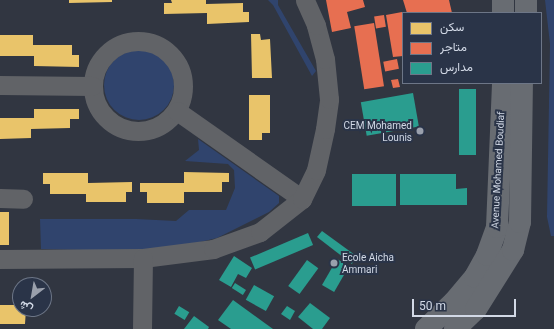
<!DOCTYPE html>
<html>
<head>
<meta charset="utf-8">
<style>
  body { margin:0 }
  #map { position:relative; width:554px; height:329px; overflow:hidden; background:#313641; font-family:Roboto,Vazirmatn,sans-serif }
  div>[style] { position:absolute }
  .green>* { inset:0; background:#30446d }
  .round { border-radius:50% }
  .homes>* { inset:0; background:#e9c46a; transform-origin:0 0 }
  .shops>* { inset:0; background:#e76f51; transform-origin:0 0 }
  .schools>* { inset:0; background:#2a9d8f; transform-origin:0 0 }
  .minor>* { height:19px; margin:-9.5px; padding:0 9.5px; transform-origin:9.5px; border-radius:9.5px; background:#616367 }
  .minor>.ring { margin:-9.5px; padding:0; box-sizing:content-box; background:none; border:19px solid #616367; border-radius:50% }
  .major>* { height:22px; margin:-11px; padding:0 11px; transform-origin:11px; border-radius:11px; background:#686c72 }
  .dots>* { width:11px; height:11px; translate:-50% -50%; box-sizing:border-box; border:2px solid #2a3448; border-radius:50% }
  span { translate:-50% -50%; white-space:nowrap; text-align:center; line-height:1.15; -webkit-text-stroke:4px #2a3448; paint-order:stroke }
  .poi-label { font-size:10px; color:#d2d9e6 }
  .right { translate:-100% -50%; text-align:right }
  .left { translate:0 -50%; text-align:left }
  .street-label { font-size:10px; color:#d2d9e6 }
  .legend { position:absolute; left:402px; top:12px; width:140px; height:72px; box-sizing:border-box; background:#2a3448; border:1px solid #6d7687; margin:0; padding:5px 7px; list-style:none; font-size:12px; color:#d2d9e6 }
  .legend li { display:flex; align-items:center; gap:8px; height:20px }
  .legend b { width:20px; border:1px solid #6d7687 }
  .north { position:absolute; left:12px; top:277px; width:40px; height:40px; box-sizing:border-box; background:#2a3448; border:1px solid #6d7687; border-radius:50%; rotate:211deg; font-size:11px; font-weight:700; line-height:16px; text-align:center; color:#d2d9e6 }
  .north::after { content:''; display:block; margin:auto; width:14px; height:18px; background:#9aa0ac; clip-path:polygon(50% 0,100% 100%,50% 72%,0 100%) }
  .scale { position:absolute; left:412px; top:299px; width:104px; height:18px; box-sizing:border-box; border:2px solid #d2d9e6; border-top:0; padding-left:5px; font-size:12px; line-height:14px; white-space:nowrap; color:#d2d9e6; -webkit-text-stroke:3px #2a3448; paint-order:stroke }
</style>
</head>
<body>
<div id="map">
  <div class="green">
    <div style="clip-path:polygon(268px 0,278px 0,278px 5px,316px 71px,312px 76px,273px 5px)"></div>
    <div style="clip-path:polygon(545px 0,554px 0,554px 236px,551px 236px,547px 217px,550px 44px)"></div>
    <div class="round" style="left:104px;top:50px;width:70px;height:70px"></div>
    <div style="clip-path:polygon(198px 139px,279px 196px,279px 203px,269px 212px,217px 238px,183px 246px,132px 251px,41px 249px,40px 219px,136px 219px,176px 221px,189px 210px,226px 210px,235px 188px,234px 170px,228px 164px,185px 161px,199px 150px)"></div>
  </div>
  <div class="homes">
    <div style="clip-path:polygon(69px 0,112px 0,112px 2px,69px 3px)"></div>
    <div style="clip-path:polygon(171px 0,206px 0,206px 4px,243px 3px,243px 12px,249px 12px,249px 22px,207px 24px,207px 13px,164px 14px,164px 3px,172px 3px)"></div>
    <div style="clip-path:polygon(251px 34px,260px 34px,261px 40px,270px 39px,272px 78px,252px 78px)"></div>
    <div style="clip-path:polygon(0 35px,33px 35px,33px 45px,72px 45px,72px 55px,79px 55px,79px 67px,34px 66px,34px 56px,0 56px)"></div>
    <div style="clip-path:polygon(249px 95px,270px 95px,270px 133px,262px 133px,262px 140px,249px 140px)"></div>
    <div style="clip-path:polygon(34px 109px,79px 109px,79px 119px,70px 119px,70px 128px,31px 129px,31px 138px,0 139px,0 118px,34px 118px)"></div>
    <div style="clip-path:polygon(184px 172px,229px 173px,229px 182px,222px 182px,222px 192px,184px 192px,184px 203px,147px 203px,147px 192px,140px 192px,140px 183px,184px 183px)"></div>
    <div style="clip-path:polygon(43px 173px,88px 173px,88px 183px,132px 182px,132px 192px,126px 192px,126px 202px,86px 202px,86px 194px,50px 194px,50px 184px,43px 184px)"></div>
    <div style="left:0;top:212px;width:9px;height:33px"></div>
    <div style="clip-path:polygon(0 305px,20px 305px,20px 309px,26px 309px,25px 324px,0 324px)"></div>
  </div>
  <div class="shops">
    <div style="clip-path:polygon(326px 0,363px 0,365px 7px,347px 12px,351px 28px,332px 32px)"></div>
    <div style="clip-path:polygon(403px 0,449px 0,452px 13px,407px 13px)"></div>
    <div style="clip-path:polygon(402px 12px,403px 56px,393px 57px,386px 15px)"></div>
    <div style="left:384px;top:15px;width:12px;height:10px;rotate:81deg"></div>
    <div style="left:374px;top:23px;width:64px;height:20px;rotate:81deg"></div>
    <div style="left:397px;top:59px;width:10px;height:14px;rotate:79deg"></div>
    <div style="clip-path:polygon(398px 79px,400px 87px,393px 88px,391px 80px)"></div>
  </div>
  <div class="schools">
    <div style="left:459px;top:89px;width:17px;height:66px"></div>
    <div style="left:413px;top:93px;width:34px;height:53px;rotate:80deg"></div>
    <div style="left:352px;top:174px;width:44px;height:32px"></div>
    <div style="clip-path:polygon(400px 174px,456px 174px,456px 189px,467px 188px,467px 205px,400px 205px)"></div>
    <div style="clip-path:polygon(322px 231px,355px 255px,352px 264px,317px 237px)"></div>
    <div style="left:308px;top:233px;width:13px;height:63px;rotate:67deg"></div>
    <div style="clip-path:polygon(234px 256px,252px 268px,246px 278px,238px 274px,231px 287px,219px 280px)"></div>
    <div style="left:337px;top:259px;width:14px;height:30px;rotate:30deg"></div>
    <div style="left:307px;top:260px;width:14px;height:32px;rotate:36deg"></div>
    <div style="left:235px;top:283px;width:13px;height:6px;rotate:32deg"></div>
    <div style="left:254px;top:285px;width:23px;height:17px;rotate:29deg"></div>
    <div style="clip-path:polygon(233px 300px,273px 329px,231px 329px,218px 320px)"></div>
    <div style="clip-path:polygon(310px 303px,330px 318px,322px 329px,313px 329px,298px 317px)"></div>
    <div style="left:179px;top:306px;width:12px;height:9px;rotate:31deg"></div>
    <div style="clip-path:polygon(287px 306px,295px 311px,290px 320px,281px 314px)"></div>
    <div style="clip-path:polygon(194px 316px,209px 327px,208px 329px,184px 329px)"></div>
  </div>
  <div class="minor">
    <div class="ring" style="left:93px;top:41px;width:71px;height:71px"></div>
    <div style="left:0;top:85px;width:92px;rotate:0.6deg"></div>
    <div style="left:177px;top:111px;width:153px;rotate:35.1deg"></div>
    <div style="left:0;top:198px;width:23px;rotate:2deg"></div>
    <div style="left:0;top:259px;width:143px;rotate:-0.4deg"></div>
    <div style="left:143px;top:258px;width:71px;rotate:-7.3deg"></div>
    <div style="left:213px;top:249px;width:50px;rotate:-19.9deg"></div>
    <div style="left:260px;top:232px;width:53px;rotate:-38.2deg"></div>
    <div style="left:302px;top:199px;width:32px;rotate:-64deg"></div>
    <div style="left:316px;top:170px;width:42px;rotate:-77.6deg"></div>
    <div style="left:325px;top:129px;width:30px;rotate:-82deg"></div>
    <div style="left:329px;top:99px;width:40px;rotate:-95.7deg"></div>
    <div style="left:325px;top:59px;width:35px;rotate:-105deg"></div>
    <div style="left:316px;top:25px;width:27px;rotate:-114deg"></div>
    <div style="left:142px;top:329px;width:71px;rotate:-89.2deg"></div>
  </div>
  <div class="major">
    <div style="left:503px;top:0;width:13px;rotate:90deg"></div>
    <div style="left:526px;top:13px;width:13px;rotate:-90deg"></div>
    <div style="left:426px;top:329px;width:39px;rotate:-44deg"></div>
    <div style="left:454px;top:302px;width:33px;rotate:-50deg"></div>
    <div style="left:475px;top:277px;width:25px;rotate:-61deg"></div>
    <div style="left:487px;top:255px;width:30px;rotate:-70deg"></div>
    <div style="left:497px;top:227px;width:144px;rotate:-87.6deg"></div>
    <div style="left:455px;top:329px;width:29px;rotate:-44deg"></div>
    <div style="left:476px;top:309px;width:70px;rotate:-57.9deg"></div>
    <div style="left:513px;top:250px;width:29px;rotate:-76deg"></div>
    <div style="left:520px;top:222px;width:139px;rotate:-89.2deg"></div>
  </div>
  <div class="dots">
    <div style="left:420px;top:131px;background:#9aa0ac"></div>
    <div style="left:334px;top:263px;background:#9aa0ac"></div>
  </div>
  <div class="poi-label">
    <span class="right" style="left:412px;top:131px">CEM Mohamed<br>Lounis</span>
    <span class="left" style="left:342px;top:263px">Ecole Aicha<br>Ammari</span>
  </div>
  <div class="street-label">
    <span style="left:498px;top:170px;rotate:-87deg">Avenue Mohamed Boudiaf</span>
  </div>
  <ul class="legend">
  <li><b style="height:11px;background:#e9c46a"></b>سكن</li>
  <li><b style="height:11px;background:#e76f51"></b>متاجر</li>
  <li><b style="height:11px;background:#2a9d8f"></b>مدارس</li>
  </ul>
  <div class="north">ش</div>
  <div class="scale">50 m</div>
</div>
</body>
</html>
